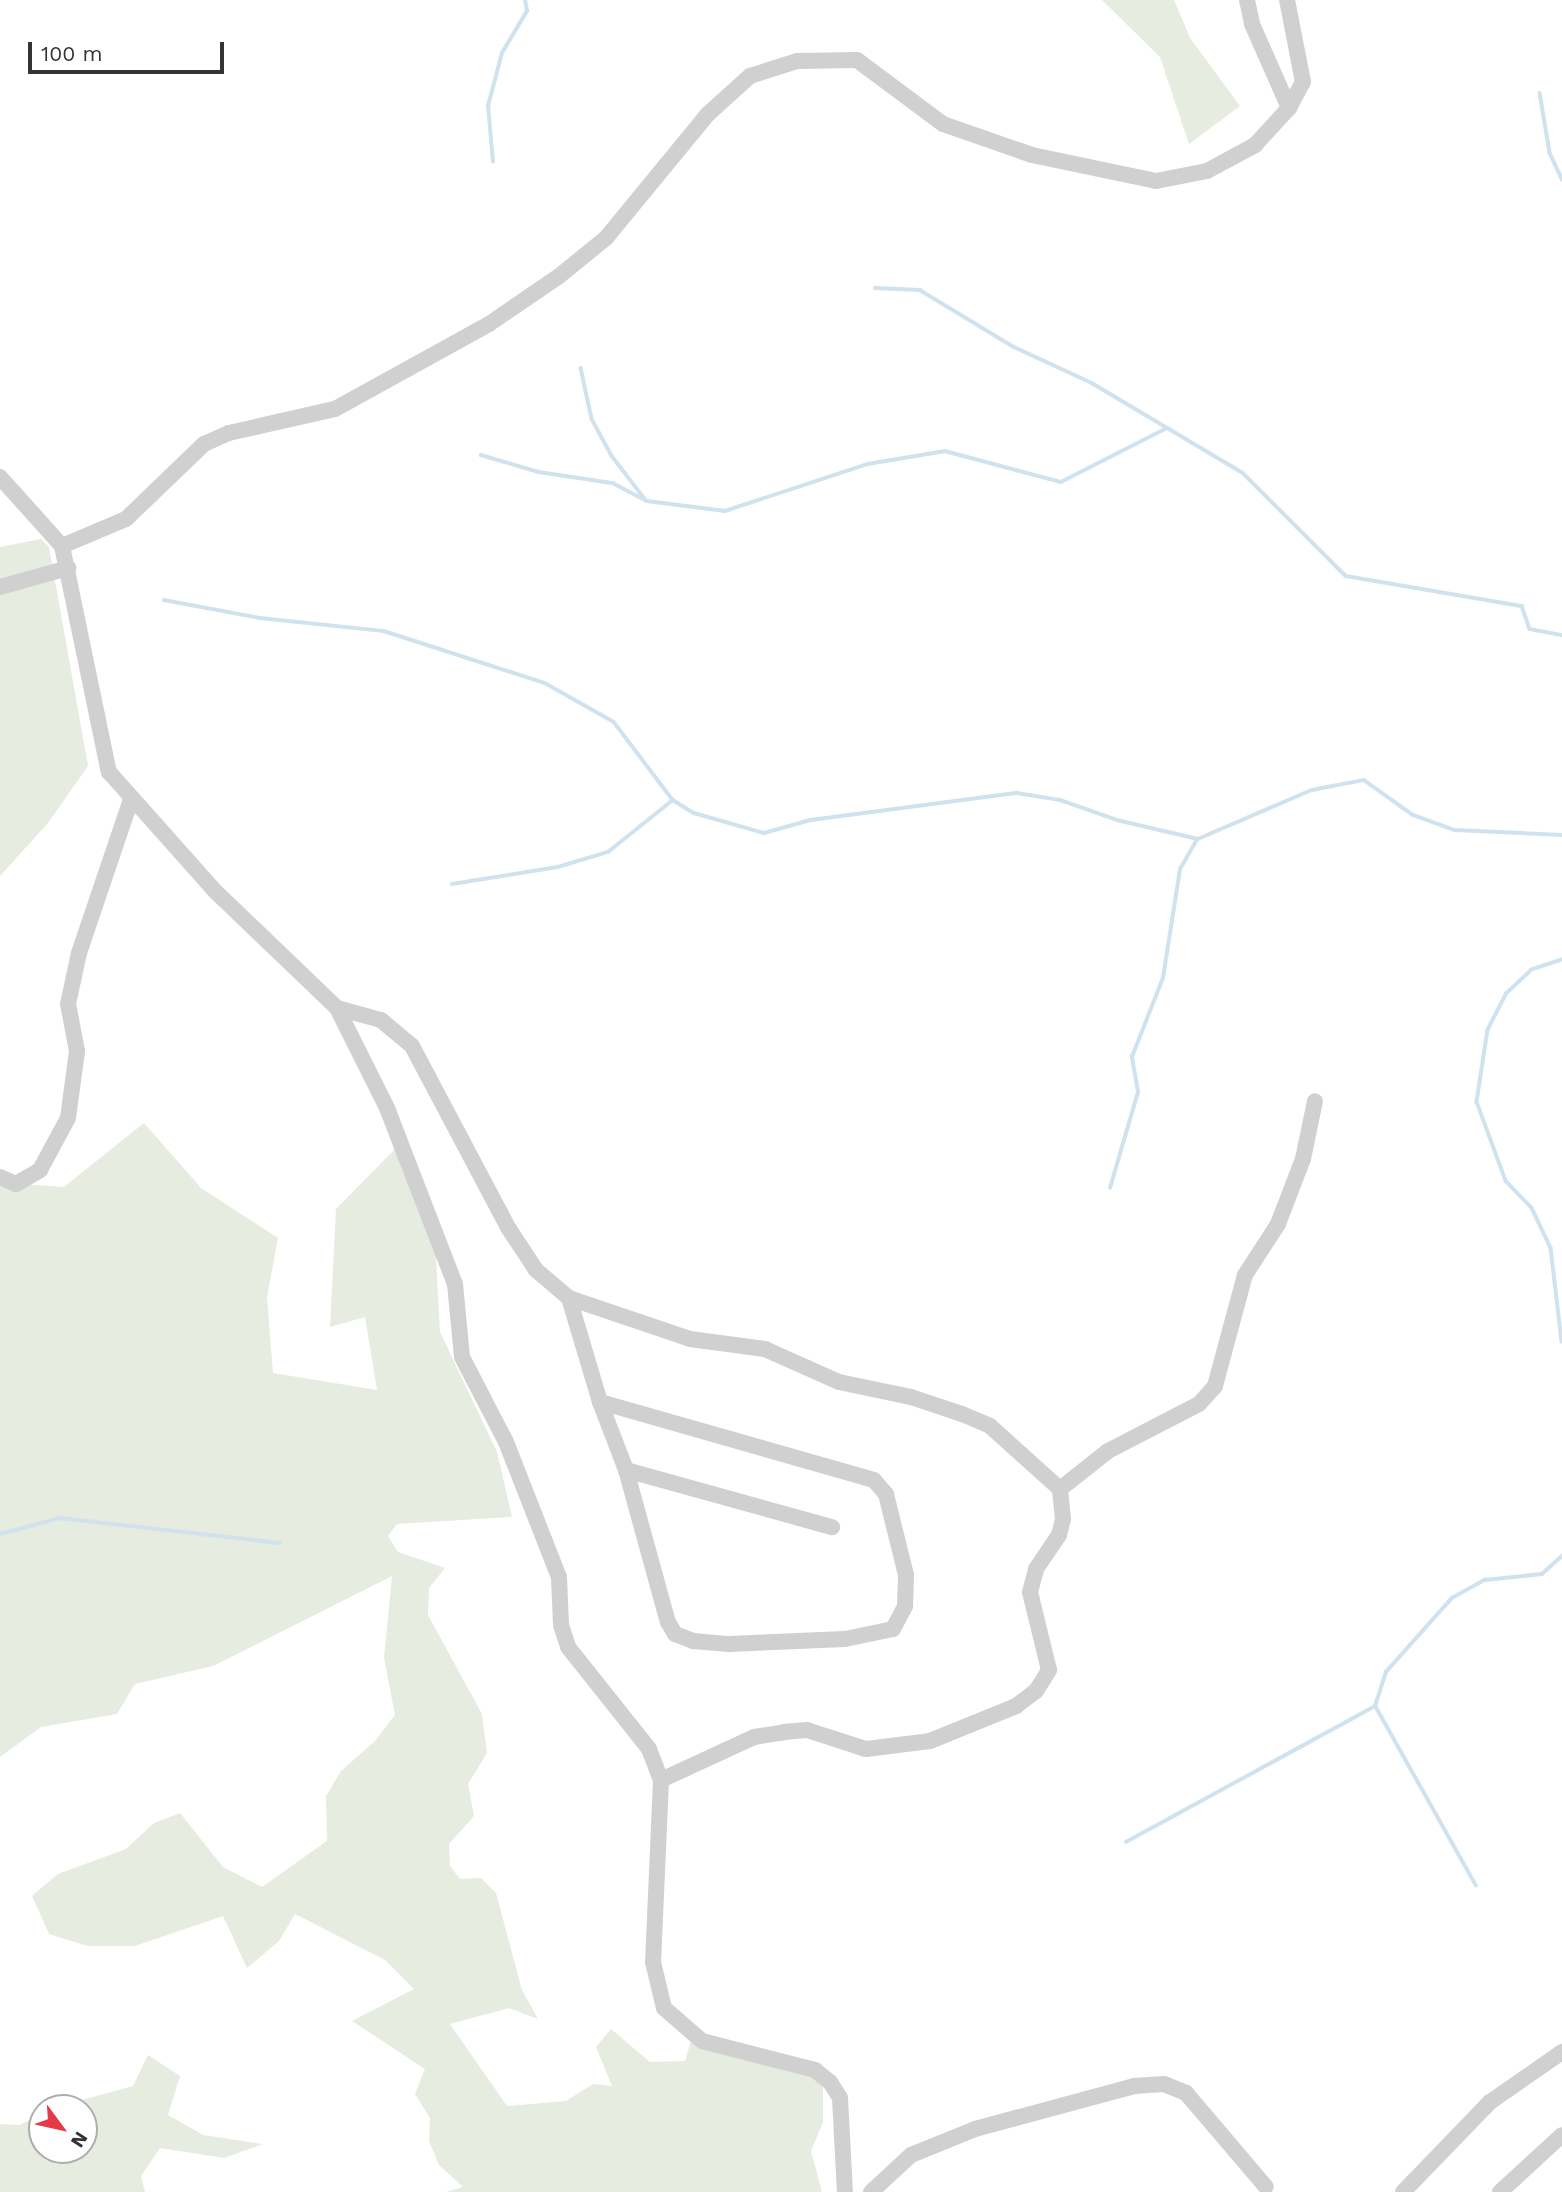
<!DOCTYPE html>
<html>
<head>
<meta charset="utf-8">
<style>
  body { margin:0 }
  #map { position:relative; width:1562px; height:2192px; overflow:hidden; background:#fff; font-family:"Work Sans",sans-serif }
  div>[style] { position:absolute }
  .green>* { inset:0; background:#e6ecdf }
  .stream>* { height:3.5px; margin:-1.75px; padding:0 1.75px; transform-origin:1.75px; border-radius:1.75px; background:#cfe2ee }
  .minor>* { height:16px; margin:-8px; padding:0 8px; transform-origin:8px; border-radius:8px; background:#d0d0d0 }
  span { translate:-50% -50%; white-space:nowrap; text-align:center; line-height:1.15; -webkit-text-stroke:7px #fff; paint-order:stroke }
  .north { position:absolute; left:28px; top:2094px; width:70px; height:70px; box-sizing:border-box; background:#fff; border:2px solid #adadad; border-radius:50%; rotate:123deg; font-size:19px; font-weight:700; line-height:28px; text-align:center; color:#333 }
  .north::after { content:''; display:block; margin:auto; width:24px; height:32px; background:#e63946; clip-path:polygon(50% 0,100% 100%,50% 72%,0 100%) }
  .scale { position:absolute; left:28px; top:42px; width:196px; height:32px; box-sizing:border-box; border:4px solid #333; border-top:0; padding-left:9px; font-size:21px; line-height:24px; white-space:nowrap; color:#333; -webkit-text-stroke:5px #fff; paint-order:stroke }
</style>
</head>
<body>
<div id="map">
  <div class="green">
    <div style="clip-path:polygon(1102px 0,1174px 0,1190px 38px,1240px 106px,1189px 144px,1160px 57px)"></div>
    <div style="clip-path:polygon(41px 539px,49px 547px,88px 766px,48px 823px,0 876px,0 547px)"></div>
    <div style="clip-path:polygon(144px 1123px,201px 1188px,278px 1238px,267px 1297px,273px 1373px,377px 1390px,365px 1317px,330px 1327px,336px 1209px,395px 1149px,435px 1238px,440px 1332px,497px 1452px,512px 1517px,397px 1524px,388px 1536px,398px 1552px,445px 1568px,429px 1588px,428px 1615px,482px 1714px,487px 1753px,468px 1784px,474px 1816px,449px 1844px,450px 1866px,460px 1879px,481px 1878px,496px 1893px,522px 1990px,538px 2019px,509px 2008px,450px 2024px,507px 2106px,566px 2101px,593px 2084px,612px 2086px,596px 2047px,611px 2029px,650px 2062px,685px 2061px,694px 2031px,776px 2052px,805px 2065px,823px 2087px,823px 2122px,811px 2151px,822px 2192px,446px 2192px,463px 2187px,439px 2165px,429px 2141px,430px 2118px,415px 2094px,425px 2069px,352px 2021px,414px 1989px,385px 1960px,295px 1914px,279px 1941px,247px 1968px,223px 1916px,135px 1946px,87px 1946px,49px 1934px,32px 1896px,58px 1874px,126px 1849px,154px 1823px,180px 1813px,223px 1867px,262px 1887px,327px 1841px,326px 1796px,341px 1771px,375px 1741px,395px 1715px,384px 1658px,392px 1576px,213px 1666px,135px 1684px,117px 1714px,41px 1727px,0 1757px,0 1178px,7px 1183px,64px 1187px)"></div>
    <div style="clip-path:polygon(148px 2055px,180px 2076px,168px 2115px,203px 2135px,263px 2144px,224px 2158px,160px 2148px,141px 2176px,145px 2192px,0 2192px,0 2124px,20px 2125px,42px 2113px,42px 2150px,84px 2150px,84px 2108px,52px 2108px,133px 2086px)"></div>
  </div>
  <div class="stream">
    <div style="left:1540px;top:93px;width:61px;rotate:80.5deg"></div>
    <div style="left:1550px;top:153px;width:29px;rotate:65deg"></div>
    <div style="left:493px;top:162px;width:56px;rotate:-95.1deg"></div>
    <div style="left:488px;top:106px;width:55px;rotate:-75.2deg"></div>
    <div style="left:502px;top:53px;width:49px;rotate:-59.2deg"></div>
    <div style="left:527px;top:11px;width:11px;rotate:-100deg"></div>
    <div style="left:875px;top:288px;width:45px;rotate:2.5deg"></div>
    <div style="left:920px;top:290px;width:110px;rotate:31.2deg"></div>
    <div style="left:1014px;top:347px;width:86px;rotate:24.8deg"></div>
    <div style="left:1092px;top:383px;width:176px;rotate:30.8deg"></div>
    <div style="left:1243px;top:473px;width:146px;rotate:45deg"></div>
    <div style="left:1346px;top:576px;width:179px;rotate:9.7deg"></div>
    <div style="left:1522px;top:606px;width:24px;rotate:71deg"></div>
    <div style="left:1530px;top:629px;width:33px;rotate:11deg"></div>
    <div style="left:581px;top:368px;width:52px;rotate:77.8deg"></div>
    <div style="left:592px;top:419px;width:42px;rotate:61.6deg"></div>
    <div style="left:612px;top:456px;width:54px;rotate:52.5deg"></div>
    <div style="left:481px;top:455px;width:60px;rotate:16.3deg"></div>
    <div style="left:539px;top:472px;width:75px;rotate:8.5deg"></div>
    <div style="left:613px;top:483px;width:38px;rotate:28deg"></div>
    <div style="left:647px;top:501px;width:79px;rotate:7.3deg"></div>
    <div style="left:725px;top:511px;width:151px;rotate:-18.2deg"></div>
    <div style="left:868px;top:464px;width:78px;rotate:-9.6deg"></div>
    <div style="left:945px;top:451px;width:120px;rotate:15deg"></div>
    <div style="left:1061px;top:482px;width:119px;rotate:-27deg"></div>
    <div style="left:164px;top:600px;width:98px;rotate:10.6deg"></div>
    <div style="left:260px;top:618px;width:125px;rotate:6deg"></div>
    <div style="left:384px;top:631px;width:169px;rotate:17.9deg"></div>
    <div style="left:545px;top:683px;width:79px;rotate:29.5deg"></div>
    <div style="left:614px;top:722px;width:98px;rotate:52.9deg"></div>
    <div style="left:673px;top:800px;width:25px;rotate:32deg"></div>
    <div style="left:694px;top:813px;width:73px;rotate:15.9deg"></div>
    <div style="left:764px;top:833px;width:49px;rotate:-15.5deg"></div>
    <div style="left:811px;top:820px;width:208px;rotate:-7.5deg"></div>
    <div style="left:1017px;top:793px;width:44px;rotate:9.2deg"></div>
    <div style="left:1060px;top:800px;width:60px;rotate:19.3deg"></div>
    <div style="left:1117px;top:820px;width:83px;rotate:13.2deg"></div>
    <div style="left:1198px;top:839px;width:124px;rotate:-23.3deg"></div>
    <div style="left:1312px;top:790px;width:53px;rotate:-10.9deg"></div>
    <div style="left:1364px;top:780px;width:60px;rotate:35.5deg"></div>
    <div style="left:1413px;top:815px;width:45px;rotate:19.7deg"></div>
    <div style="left:1455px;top:830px;width:107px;rotate:2.7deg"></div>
    <div style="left:452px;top:884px;width:107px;rotate:-9.1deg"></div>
    <div style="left:558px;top:867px;width:52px;rotate:-16.7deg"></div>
    <div style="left:608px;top:852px;width:83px;rotate:-38.7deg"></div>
    <div style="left:1562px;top:960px;width:32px;rotate:162deg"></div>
    <div style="left:1532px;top:970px;width:34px;rotate:137deg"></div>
    <div style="left:1507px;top:993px;width:42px;rotate:117.2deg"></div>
    <div style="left:1488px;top:1030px;width:73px;rotate:98.7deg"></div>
    <div style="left:1477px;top:1102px;width:84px;rotate:69.8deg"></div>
    <div style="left:1506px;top:1181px;width:37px;rotate:46deg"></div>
    <div style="left:1532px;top:1208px;width:44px;rotate:64.6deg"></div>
    <div style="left:1551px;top:1248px;width:94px;rotate:83.3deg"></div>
    <div style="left:1110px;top:1188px;width:100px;rotate:-73.7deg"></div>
    <div style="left:1138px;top:1092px;width:36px;rotate:-100deg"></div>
    <div style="left:1132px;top:1057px;width:85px;rotate:-68.6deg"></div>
    <div style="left:1163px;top:978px;width:110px;rotate:-81.1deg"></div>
    <div style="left:1180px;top:869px;width:34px;rotate:-60deg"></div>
    <div style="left:0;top:1534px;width:62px;rotate:-14.9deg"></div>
    <div style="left:60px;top:1518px;width:221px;rotate:6.5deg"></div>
    <div style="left:1126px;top:1842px;width:284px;rotate:-28.6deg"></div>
    <div style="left:1476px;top:1886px;width:206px;rotate:-119.3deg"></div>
    <div style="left:1375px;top:1706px;width:36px;rotate:-72deg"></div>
    <div style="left:1386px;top:1672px;width:99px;rotate:-48.3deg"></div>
    <div style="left:1452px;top:1598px;width:38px;rotate:-29deg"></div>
    <div style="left:1485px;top:1580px;width:57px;rotate:-6deg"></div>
    <div style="left:1542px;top:1574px;width:27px;rotate:-42deg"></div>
  </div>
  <div class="minor">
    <div style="left:1247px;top:0;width:25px;rotate:78deg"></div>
    <div style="left:1252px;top:24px;width:92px;rotate:66.2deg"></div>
    <div style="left:0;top:477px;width:93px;rotate:48.1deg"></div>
    <div style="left:62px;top:546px;width:231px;rotate:78.3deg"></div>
    <div style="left:109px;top:772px;width:161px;rotate:48.3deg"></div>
    <div style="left:216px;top:892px;width:168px;rotate:43.8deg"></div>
    <div style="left:337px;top:1008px;width:112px;rotate:63.4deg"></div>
    <div style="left:387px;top:1108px;width:189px;rotate:68.9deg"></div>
    <div style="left:455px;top:1284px;width:73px;rotate:84.5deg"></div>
    <div style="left:462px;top:1357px;width:96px;rotate:62.6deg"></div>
    <div style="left:506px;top:1442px;width:145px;rotate:68.6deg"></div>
    <div style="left:559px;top:1577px;width:48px;rotate:87.6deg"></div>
    <div style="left:561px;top:1625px;width:23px;rotate:72deg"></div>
    <div style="left:568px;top:1647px;width:130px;rotate:51.5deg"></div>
    <div style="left:649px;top:1749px;width:33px;rotate:69deg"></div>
    <div style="left:661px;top:1780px;width:182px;rotate:92.5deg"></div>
    <div style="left:653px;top:1962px;width:47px;rotate:76.6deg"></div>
    <div style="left:664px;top:2008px;width:50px;rotate:41deg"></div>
    <div style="left:702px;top:2041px;width:117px;rotate:14.4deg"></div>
    <div style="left:815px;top:2070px;width:19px;rotate:39deg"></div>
    <div style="left:830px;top:2082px;width:19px;rotate:58deg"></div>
    <div style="left:840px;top:2098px;width:94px;rotate:87deg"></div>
    <div style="left:62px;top:546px;width:69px;rotate:-22.9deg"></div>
    <div style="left:126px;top:519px;width:108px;rotate:-43.9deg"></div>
    <div style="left:204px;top:444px;width:27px;rotate:-24deg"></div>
    <div style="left:229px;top:433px;width:109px;rotate:-12.8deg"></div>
    <div style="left:335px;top:409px;width:176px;rotate:-28.9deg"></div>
    <div style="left:489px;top:324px;width:83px;rotate:-34.3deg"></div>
    <div style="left:558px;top:277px;width:62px;rotate:-39.1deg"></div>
    <div style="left:606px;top:238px;width:161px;rotate:-50.6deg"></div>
    <div style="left:708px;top:114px;width:57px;rotate:-42.1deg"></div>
    <div style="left:750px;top:76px;width:49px;rotate:-17.7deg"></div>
    <div style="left:797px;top:61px;width:60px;rotate:-1deg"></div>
    <div style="left:857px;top:60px;width:107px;rotate:36.7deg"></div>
    <div style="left:943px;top:124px;width:94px;rotate:19.2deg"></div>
    <div style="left:1032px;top:155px;width:127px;rotate:11.8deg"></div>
    <div style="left:1156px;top:181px;width:52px;rotate:-11.1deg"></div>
    <div style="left:1207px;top:171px;width:55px;rotate:-28.4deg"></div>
    <div style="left:1255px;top:145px;width:50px;rotate:-47.4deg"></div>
    <div style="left:1289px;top:108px;width:30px;rotate:-62deg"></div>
    <div style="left:1303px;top:82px;width:84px;rotate:-101deg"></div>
    <div style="left:0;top:587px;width:71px;rotate:-15.6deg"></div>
    <div style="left:337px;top:1008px;width:46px;rotate:15.3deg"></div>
    <div style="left:381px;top:1020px;width:40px;rotate:40deg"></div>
    <div style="left:412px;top:1046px;width:207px;rotate:62.1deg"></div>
    <div style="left:509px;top:1229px;width:49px;rotate:56.6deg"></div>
    <div style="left:536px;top:1270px;width:43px;rotate:40.3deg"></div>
    <div style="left:569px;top:1298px;width:128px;rotate:18.7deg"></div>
    <div style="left:690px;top:1339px;width:76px;rotate:7.6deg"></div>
    <div style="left:765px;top:1349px;width:81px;rotate:24deg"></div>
    <div style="left:839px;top:1382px;width:74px;rotate:11.8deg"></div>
    <div style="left:911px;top:1397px;width:54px;rotate:18.4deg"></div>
    <div style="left:962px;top:1414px;width:30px;rotate:23deg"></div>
    <div style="left:990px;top:1426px;width:94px;rotate:42deg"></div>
    <div style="left:0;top:1177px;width:17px;rotate:24deg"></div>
    <div style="left:16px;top:1184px;width:28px;rotate:-30deg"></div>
    <div style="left:40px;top:1170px;width:59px;rotate:-61.7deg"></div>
    <div style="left:68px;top:1118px;width:68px;rotate:-82.3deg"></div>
    <div style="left:77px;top:1051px;width:48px;rotate:-100.8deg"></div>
    <div style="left:68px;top:1004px;width:52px;rotate:-77.8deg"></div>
    <div style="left:79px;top:953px;width:163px;rotate:-71.3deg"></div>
    <div style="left:569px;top:1298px;width:109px;rotate:73.4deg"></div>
    <div style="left:600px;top:1402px;width:73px;rotate:69.1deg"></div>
    <div style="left:626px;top:1470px;width:158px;rotate:74.6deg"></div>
    <div style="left:668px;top:1622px;width:14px;rotate:60deg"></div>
    <div style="left:675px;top:1634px;width:19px;rotate:21deg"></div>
    <div style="left:693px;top:1641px;width:36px;rotate:5deg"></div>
    <div style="left:729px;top:1644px;width:116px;rotate:-2.5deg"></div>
    <div style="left:845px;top:1639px;width:49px;rotate:-11.8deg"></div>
    <div style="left:893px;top:1629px;width:26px;rotate:-62deg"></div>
    <div style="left:905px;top:1606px;width:31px;rotate:-88deg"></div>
    <div style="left:906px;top:1575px;width:83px;rotate:-103.9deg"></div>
    <div style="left:886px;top:1494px;width:18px;rotate:-131deg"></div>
    <div style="left:874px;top:1480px;width:285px;rotate:-164.1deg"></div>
    <div style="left:626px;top:1470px;width:214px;rotate:15.5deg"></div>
    <div style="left:661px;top:1780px;width:102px;rotate:-24.8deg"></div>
    <div style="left:754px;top:1737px;width:30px;rotate:-9deg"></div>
    <div style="left:784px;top:1732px;width:23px;rotate:-5deg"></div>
    <div style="left:807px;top:1730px;width:62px;rotate:17.9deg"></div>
    <div style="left:866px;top:1749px;width:64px;rotate:-7.1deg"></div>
    <div style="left:930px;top:1741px;width:93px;rotate:-22.1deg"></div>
    <div style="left:1016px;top:1706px;width:25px;rotate:-37deg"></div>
    <div style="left:1036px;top:1691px;width:25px;rotate:-58deg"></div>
    <div style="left:1049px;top:1670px;width:80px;rotate:-103.7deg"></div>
    <div style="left:1030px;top:1592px;width:24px;rotate:-75deg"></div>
    <div style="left:1036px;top:1569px;width:41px;rotate:-55.9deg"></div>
    <div style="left:1059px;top:1535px;width:16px;rotate:-76deg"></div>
    <div style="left:1063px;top:1519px;width:30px;rotate:-96deg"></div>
    <div style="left:1060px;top:1489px;width:61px;rotate:-38.4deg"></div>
    <div style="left:1108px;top:1451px;width:102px;rotate:-27.3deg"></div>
    <div style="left:1199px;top:1404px;width:24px;rotate:-48deg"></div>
    <div style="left:1215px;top:1386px;width:115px;rotate:-74.9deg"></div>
    <div style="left:1245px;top:1275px;width:61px;rotate:-57.1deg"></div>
    <div style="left:1278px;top:1224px;width:70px;rotate:-69deg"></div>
    <div style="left:1303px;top:1159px;width:59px;rotate:-78.3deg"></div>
    <div style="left:871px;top:2192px;width:54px;rotate:-42.8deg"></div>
    <div style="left:911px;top:2155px;width:69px;rotate:-22.1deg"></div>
    <div style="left:975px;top:2129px;width:165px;rotate:-15.1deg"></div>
    <div style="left:1134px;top:2086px;width:30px;rotate:-4deg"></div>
    <div style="left:1164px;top:2084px;width:24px;rotate:22deg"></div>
    <div style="left:1186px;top:2093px;width:123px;rotate:49.6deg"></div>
    <div style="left:1403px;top:2192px;width:125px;rotate:-46deg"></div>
    <div style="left:1490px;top:2102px;width:88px;rotate:-34.8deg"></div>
    <div style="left:1500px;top:2192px;width:84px;rotate:-42.6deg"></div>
  </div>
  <div class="north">N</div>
  <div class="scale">100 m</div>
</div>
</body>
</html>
